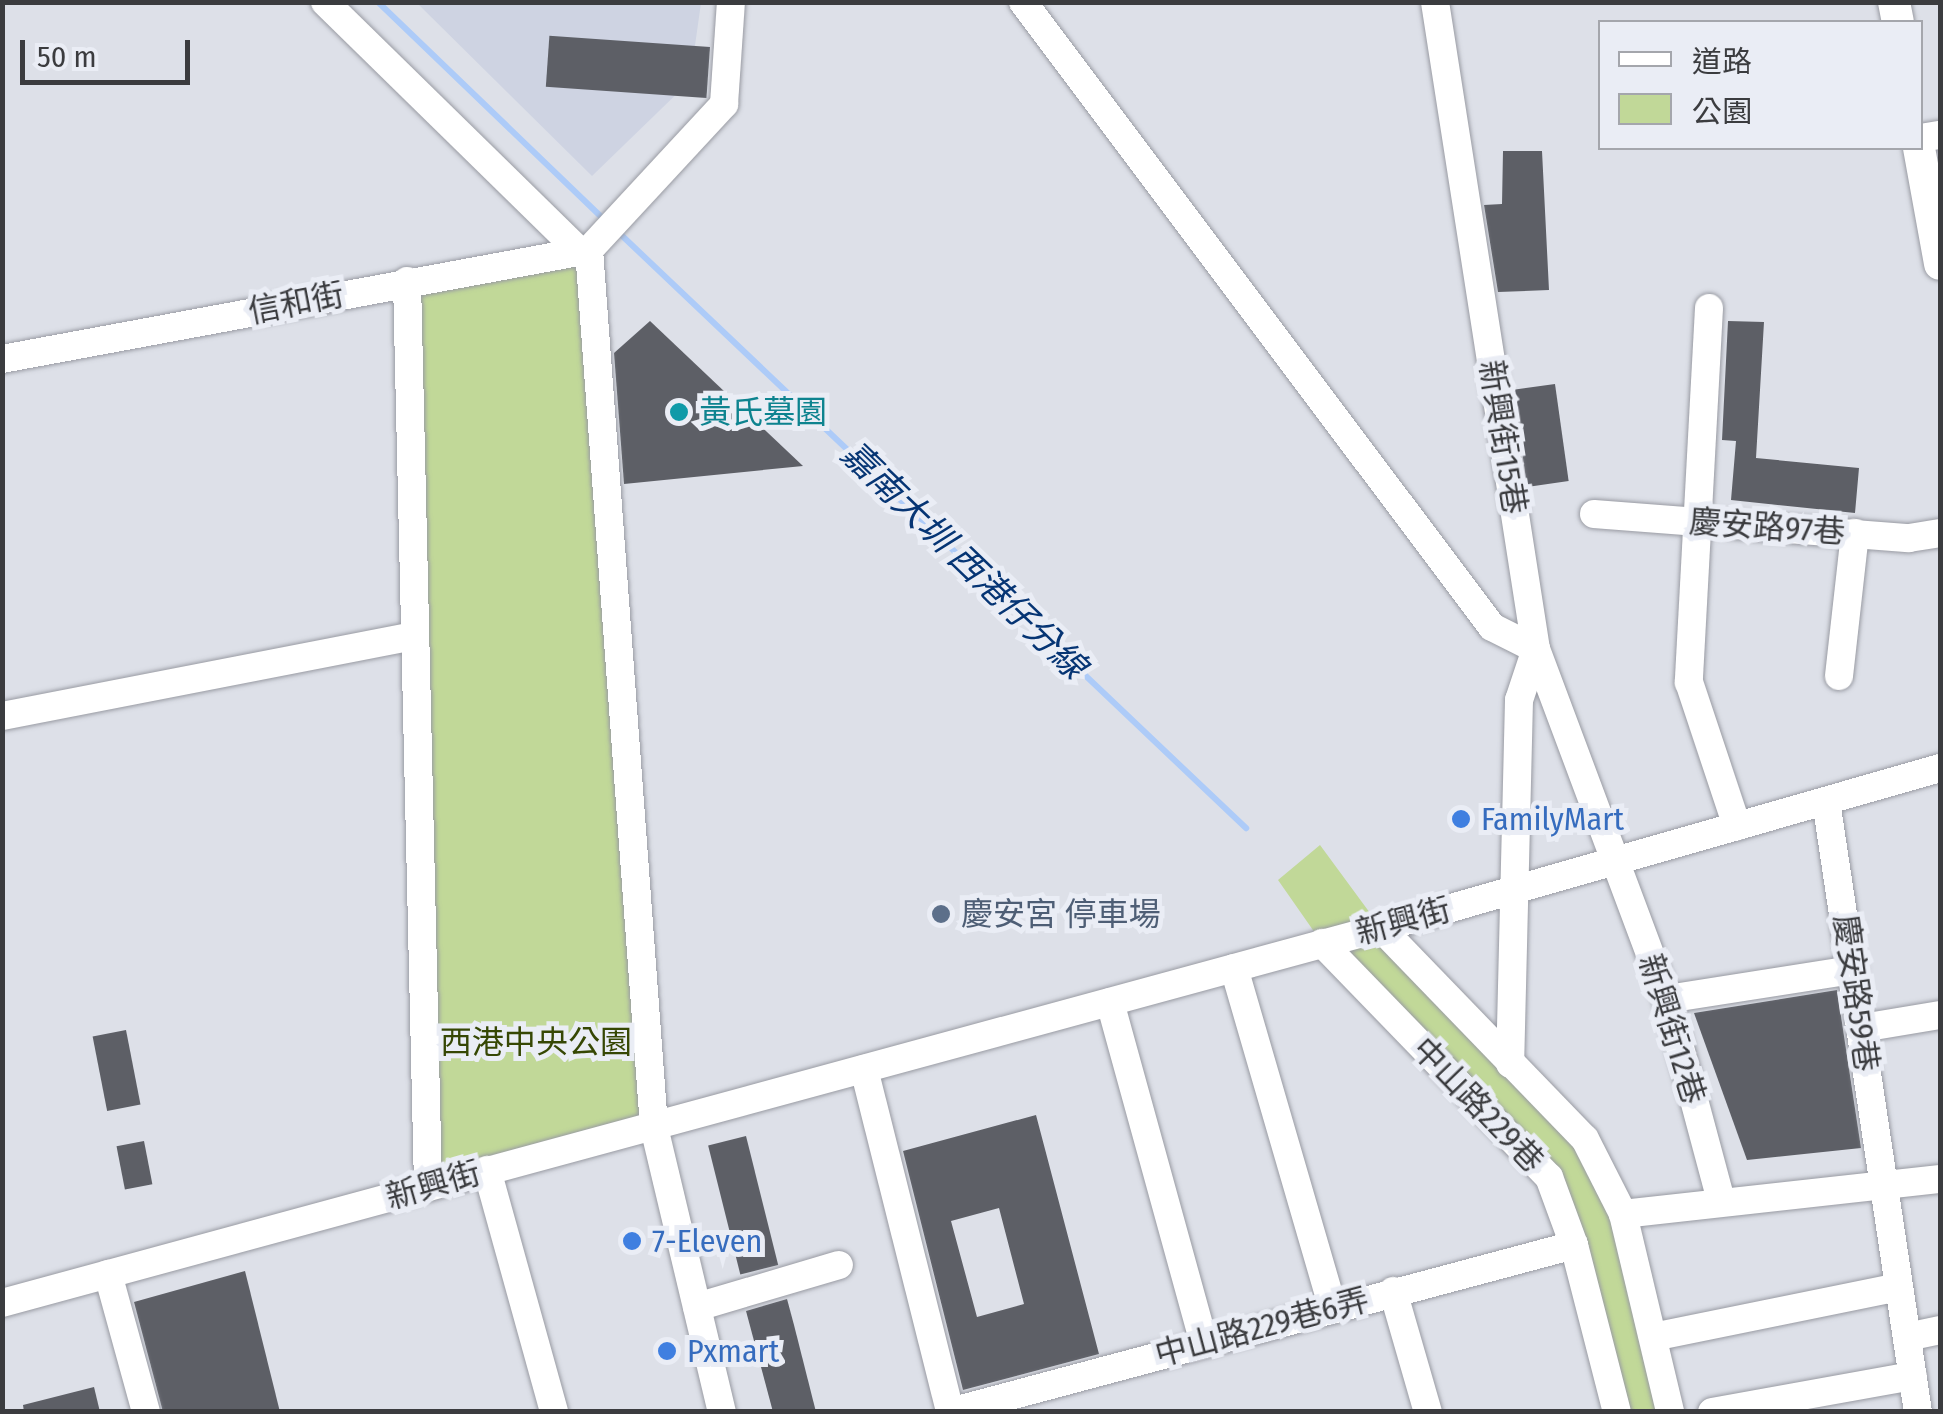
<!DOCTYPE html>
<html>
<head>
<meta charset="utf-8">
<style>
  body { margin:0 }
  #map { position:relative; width:1943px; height:1414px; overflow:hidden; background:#dde0e8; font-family:"Fira Sans Condensed","Noto Sans TC",sans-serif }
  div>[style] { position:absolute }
  .built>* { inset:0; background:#ced3e2 }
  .green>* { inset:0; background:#c1d898 }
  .stream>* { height:6px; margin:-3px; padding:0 3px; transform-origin:3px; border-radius:3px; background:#adcbf8 }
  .building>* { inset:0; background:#5d5f66; transform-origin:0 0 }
  .roads { filter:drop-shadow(0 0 2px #999ba3) drop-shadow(0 0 2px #999ba3) }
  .minor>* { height:28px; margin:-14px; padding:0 14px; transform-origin:14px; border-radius:14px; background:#fff }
  .major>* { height:32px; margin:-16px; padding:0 16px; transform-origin:16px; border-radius:16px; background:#fff }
  .dots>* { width:28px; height:28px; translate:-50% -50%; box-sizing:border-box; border:5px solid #eaedf5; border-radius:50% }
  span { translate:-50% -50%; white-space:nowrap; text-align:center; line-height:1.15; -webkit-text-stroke:10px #eaedf5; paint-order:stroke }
  .street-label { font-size:32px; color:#3b3c3f }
  .culture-label { font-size:32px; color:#0d838f }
  .left { translate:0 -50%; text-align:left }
  .shop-label { font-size:32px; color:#366cbe }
  .service-label { font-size:32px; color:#4e5e75 }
  .park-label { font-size:32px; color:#364704 }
  .water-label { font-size:35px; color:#063574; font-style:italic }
  .frame { position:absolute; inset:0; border:5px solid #3b3c3f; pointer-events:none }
  .legend { position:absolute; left:1598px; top:20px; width:325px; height:130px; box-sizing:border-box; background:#eaedf5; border:2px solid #a4a6ac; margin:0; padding:12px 18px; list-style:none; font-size:30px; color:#3b3c3f }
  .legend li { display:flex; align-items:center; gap:20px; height:50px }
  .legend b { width:50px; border:2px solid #a4a6ac }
  .scale { position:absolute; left:20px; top:40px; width:170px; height:45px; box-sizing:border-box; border:5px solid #3b3c3f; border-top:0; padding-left:12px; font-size:30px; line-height:35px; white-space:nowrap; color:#3b3c3f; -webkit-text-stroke:8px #eaedf5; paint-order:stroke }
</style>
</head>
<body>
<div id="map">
  <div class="built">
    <div style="clip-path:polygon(417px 3px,701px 3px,690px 81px,592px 176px)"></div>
  </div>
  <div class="green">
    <div style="clip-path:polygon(589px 250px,654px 1127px,428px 1187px,407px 281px)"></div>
    <div style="clip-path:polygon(1320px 845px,1381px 928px,1585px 1139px,1670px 1411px,1617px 1411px,1548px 1177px,1322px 943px,1278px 880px)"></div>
  </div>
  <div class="stream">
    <div style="left:378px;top:2px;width:318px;rotate:43.9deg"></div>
    <div style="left:616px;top:230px;width:869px;rotate:43.51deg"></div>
  </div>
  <div class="building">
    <div style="left:710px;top:47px;width:51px;height:161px;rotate:94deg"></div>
    <div style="clip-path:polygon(1503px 151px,1542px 151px,1549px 290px,1498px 292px,1484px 205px,1502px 204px)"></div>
    <div style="clip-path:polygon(650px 321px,803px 466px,624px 484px,614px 353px)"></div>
    <div style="clip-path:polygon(1728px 321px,1764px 322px,1756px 458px,1859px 468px,1855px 513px,1731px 500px,1736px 441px,1722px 440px)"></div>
    <div style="left:1555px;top:384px;width:98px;height:42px;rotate:82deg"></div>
    <div style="clip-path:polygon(1837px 990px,1861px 1148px,1747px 1160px,1694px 1013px)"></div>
    <div style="left:126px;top:1030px;width:76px;height:34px;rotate:79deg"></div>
    <div style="clip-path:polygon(evenodd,1036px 1115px,1099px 1354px,963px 1390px,903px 1151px,1036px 1115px,999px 1208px,1024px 1304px,977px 1317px,951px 1221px,999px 1208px)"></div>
    <div style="left:746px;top:1136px;width:133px;height:39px;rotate:76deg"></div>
    <div style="left:144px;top:1141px;width:44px;height:28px;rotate:79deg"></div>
    <div style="clip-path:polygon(245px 1271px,280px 1412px,163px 1412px,134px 1302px)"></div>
    <div style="clip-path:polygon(787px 1299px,794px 1325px,816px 1412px,773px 1412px,746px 1311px)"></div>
    <div style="clip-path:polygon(94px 1387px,100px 1412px,24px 1412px,23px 1405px)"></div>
  </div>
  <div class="roads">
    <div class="minor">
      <div style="left:325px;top:2px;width:350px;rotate:44.4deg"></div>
      <div style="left:1023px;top:2px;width:781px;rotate:53.12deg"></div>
      <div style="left:1492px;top:627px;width:49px;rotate:26.6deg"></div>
      <div style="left:1536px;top:649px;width:54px;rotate:108.4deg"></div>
      <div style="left:1519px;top:700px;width:364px;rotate:91.4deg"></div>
      <div style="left:1435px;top:2px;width:655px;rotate:81.13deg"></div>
      <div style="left:1536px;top:649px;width:374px;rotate:69.5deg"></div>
      <div style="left:1667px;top:999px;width:209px;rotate:75deg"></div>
      <div style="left:1920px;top:138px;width:20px;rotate:-9deg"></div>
      <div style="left:589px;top:250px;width:879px;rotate:85.76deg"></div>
      <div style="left:654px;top:1127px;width:293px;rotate:76.6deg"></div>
      <div style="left:589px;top:250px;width:199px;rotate:-47.2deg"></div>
      <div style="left:724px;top:104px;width:102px;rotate:-86.1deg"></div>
      <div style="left:407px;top:281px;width:906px;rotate:88.67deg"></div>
      <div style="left:1709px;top:308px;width:375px;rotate:93.1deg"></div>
      <div style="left:1689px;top:682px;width:152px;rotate:71.6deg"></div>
      <div style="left:2px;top:359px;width:597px;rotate:-10.52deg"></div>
      <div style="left:1594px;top:514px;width:316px;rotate:4.4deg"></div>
      <div style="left:1909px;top:538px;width:31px;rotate:-9deg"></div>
      <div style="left:1839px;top:676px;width:144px;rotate:-83.6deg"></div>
      <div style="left:2px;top:716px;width:420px;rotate:-11deg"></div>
      <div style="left:1826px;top:801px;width:618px;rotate:81.44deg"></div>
      <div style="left:1381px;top:928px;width:293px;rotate:46deg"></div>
      <div style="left:1585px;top:1139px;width:84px;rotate:63.1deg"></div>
      <div style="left:1623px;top:1214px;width:204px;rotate:76.6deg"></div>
      <div style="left:1322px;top:943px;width:326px;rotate:45.9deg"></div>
      <div style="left:1549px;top:1177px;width:72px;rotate:69.8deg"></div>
      <div style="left:1574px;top:1245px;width:172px;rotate:75.6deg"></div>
      <div style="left:1234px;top:968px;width:355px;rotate:73.8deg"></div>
      <div style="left:1667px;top:999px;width:188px;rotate:-8.9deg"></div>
      <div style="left:1110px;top:1002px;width:354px;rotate:74.6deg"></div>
      <div style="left:1862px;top:1028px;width:79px;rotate:-9.5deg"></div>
      <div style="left:864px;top:1069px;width:354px;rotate:75.9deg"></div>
      <div style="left:487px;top:1170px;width:251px;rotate:74.5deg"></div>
      <div style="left:1623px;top:1214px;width:319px;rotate:-6.3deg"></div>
      <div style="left:108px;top:1274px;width:143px;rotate:74.6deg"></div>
      <div style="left:1393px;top:1291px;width:126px;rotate:73.9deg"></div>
      <div style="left:2px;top:1303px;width:1429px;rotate:-15.21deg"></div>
      <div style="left:1381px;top:928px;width:581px;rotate:-15.97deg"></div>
      <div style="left:697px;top:1307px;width:148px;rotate:-16.5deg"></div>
      <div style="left:1653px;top:1337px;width:251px;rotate:-11.5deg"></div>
      <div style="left:1907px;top:1337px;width:34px;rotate:-12deg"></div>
      <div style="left:950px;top:1412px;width:646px;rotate:-14.98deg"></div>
      <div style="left:1712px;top:1412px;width:204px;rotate:-10.2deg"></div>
    </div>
    <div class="major">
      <div style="left:1894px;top:2px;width:20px;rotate:79deg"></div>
      <div style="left:1919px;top:148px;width:118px;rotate:79.7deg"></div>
    </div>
  </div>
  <div class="dots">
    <div style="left:679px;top:412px;background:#0f9aa8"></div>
    <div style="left:1461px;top:819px;background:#3f7fe0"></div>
    <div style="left:941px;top:914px;background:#5c6f8a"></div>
    <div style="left:632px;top:1241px;background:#3f7fe0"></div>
    <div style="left:667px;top:1351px;background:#3f7fe0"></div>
  </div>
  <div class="street-label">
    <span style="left:296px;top:303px;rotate:-11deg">信和街</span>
    <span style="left:1503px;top:437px;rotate:81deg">新興街15巷</span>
    <span style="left:1767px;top:527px;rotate:4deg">慶安路97巷</span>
    <span style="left:1403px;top:921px;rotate:-15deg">新興街</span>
    <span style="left:1856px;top:993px;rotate:82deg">慶安路59巷</span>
    <span style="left:1672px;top:1029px;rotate:73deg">新興街12巷</span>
    <span style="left:1478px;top:1105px;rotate:46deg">中山路229巷</span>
    <span style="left:433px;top:1185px;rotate:-16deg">新興街</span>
    <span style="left:1262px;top:1327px;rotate:-15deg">中山路229巷6弄</span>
  </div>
  <div class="culture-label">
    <span class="left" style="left:699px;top:412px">黃氏墓園</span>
  </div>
  <div class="shop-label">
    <span class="left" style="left:1481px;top:819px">FamilyMart</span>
    <span class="left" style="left:652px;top:1241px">7-Eleven</span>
    <span class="left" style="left:687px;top:1351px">Pxmart</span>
  </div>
  <div class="service-label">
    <span class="left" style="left:961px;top:914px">慶安宮 停車場</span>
  </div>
  <div class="park-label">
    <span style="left:536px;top:1042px">西港中央公園</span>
  </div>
  <div class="water-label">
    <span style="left:964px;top:560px;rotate:44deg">嘉南大圳 西港仔分線</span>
  </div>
  <div class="frame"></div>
  <ul class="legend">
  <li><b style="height:12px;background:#fff"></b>道路</li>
  <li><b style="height:28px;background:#c1d898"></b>公園</li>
  </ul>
  <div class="scale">50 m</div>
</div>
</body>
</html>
